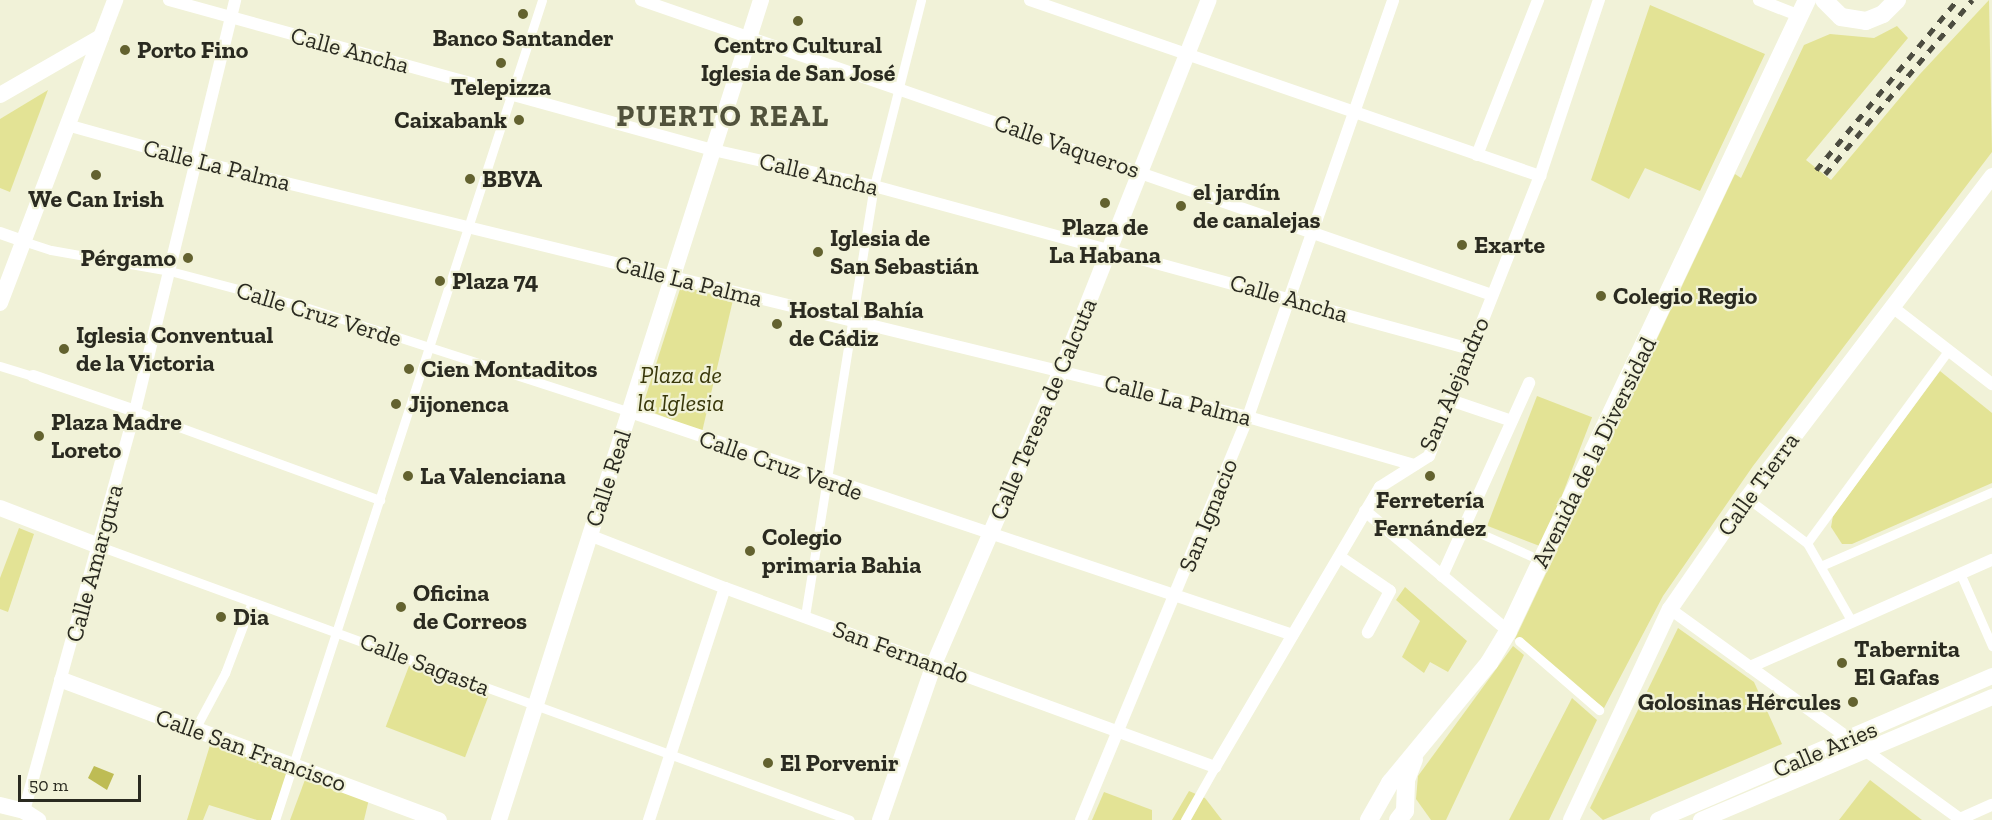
<!DOCTYPE html>
<html>
<head>
<meta charset="utf-8">
<style>
  body { margin:0 }
  #map { position:relative; width:1992px; height:820px; overflow:hidden; background:#f1f2d8; font-family:"Zilla Slab",serif }
  div>[style] { position:absolute }
  .green>* { inset:0; background:#e3e395; transform-origin:0 0 }
  .water>* { inset:0; background:#bebc54 }
  .pedestrian>* { height:9px; margin:-4.5px; padding:0 4.5px; transform-origin:4.5px; border-radius:4.5px; background:#fff }
  .minor>* { height:12px; margin:-6px; padding:0 6px; transform-origin:6px; border-radius:6px; background:#fff }
  .tertiary>* { height:16px; margin:-8px; padding:0 8px; transform-origin:8px; border-radius:8px; background:#fff }
  .secondary>* { height:18px; margin:-9px; padding:0 9px; transform-origin:9px; border-radius:9px; background:#fff }
  .rail>* { height:4.5px; margin-top:-2.25px; transform-origin:0; background:repeating-linear-gradient(90deg,#4c4c40 0 8px,transparent 0 16px) }
  .dots>* { width:16px; height:16px; translate:-50% -50%; box-sizing:border-box; border:3px solid #f1f2d8; border-radius:50% }
  span { translate:-50% -50%; white-space:nowrap; text-align:center; line-height:1.15; -webkit-text-stroke:4.5px #f1f2d8; paint-order:stroke }
  .poi-label { font-size:24px; color:#2a2a20; font-weight:700 }
  .left { translate:0 -50%; text-align:left }
  .right { translate:-100% -50%; text-align:right }
  .street-label { font-size:24px; color:#2a2a20 }
  .park-label { font-size:24px; color:#39380b; font-style:italic }
  .district-label { font-size:30px; color:#51523c; font-weight:700; letter-spacing:1.5px }
  .scale { position:absolute; left:18px; top:775px; width:123px; height:27px; box-sizing:border-box; border:3px solid #2a2a20; border-top:0; padding-left:8px; font-size:18px; line-height:21px; white-space:nowrap; color:#2a2a20; -webkit-text-stroke:4px #f1f2d8; paint-order:stroke }
</style>
</head>
<body>
<div id="map">
  <div class="green">
    <div style="clip-path:polygon(1989px 0,1992px 152px,1753px 466px,1663px 596px,1604px 708px,1515px 639px,1735px 174px,1741px 178px,1804px 45px,1830px 34px,1874px 38px,1897px 26px,1908px 38px,1806px 160px,1831px 180px,1920px 74px)"></div>
    <div style="clip-path:polygon(1650px 5px,1765px 54px,1700px 191px,1645px 168px,1629px 199px,1591px 180px)"></div>
    <div style="clip-path:polygon(48px 90px,10px 192px,0 188px,0 119px)"></div>
    <div style="clip-path:polygon(681px 286px,733px 300px,702px 432px,642px 408px)"></div>
    <div style="clip-path:polygon(1940px 371px,1992px 413px,1992px 483px,1852px 544px,1842px 544px,1831px 527px,1833px 516px)"></div>
    <div style="left:1537px;top:396px;width:59px;height:139px;rotate:21deg"></div>
    <div style="clip-path:polygon(19px 528px,34px 534px,8px 612px,0 609px,0 578px)"></div>
    <div style="clip-path:polygon(1405px 587px,1467px 641px,1448px 672px,1430px 662px,1424px 673px,1402px 657px,1420px 621px,1396px 600px)"></div>
    <div style="clip-path:polygon(1678px 628px,1754px 682px,1782px 744px,1603px 820px,1590px 808px)"></div>
    <div style="clip-path:polygon(1513px 646px,1524px 655px,1446px 820px,1431px 820px,1416px 799px,1418px 776px)"></div>
    <div style="left:409px;top:666px;width:85px;height:65px;rotate:21deg"></div>
    <div style="clip-path:polygon(1572px 698px,1597px 720px,1549px 820px,1509px 820px)"></div>
    <div style="clip-path:polygon(211px 742px,290px 767px,271px 820px,257px 820px,209px 805px,203px 820px,187px 820px)"></div>
    <div style="clip-path:polygon(306px 777px,369px 799px,364px 820px,290px 820px)"></div>
    <div style="clip-path:polygon(1870px 780px,1922px 820px,1839px 820px)"></div>
    <div style="clip-path:polygon(1189px 791px,1205px 798px,1222px 820px,1172px 820px)"></div>
    <div style="clip-path:polygon(1104px 792px,1152px 810px,1152px 820px,1092px 820px)"></div>
  </div>
  <div class="water">
    <div style="clip-path:polygon(94px 766px,114px 774px,107px 790px,88px 778px)"></div>
  </div>
  <div class="pedestrian">
    <div style="left:23px;top:241px;width:29px;rotate:18deg"></div>
    <div style="left:51px;top:250px;width:121px;rotate:10deg"></div>
    <div style="left:170px;top:271px;width:137px;rotate:14.9deg"></div>
    <div style="left:302px;top:306px;width:345px;rotate:17.9deg"></div>
    <div style="left:0;top:366px;width:34px;rotate:17deg"></div>
    <div style="left:135px;top:411px;width:261px;rotate:20deg"></div>
    <div style="left:1747px;top:498px;width:75px;rotate:36.9deg"></div>
    <div style="left:1807px;top:543px;width:91px;rotate:60.3deg"></div>
    <div style="left:1464px;top:526px;width:73px;rotate:24.1deg"></div>
    <div style="left:1807px;top:543px;width:238px;rotate:-53.7deg"></div>
    <div style="left:99px;top:546px;width:799px;rotate:20.04deg"></div>
    <div style="left:1823px;top:565px;width:184px;rotate:-23.4deg"></div>
    <div style="left:1960px;top:573px;width:80px;rotate:66.3deg"></div>
    <div style="left:805px;top:616px;width:436px;rotate:-80.9deg"></div>
    <div style="left:874px;top:186px;width:192px;rotate:-75.8deg"></div>
    <div style="left:1519px;top:641px;width:106px;rotate:40.8deg"></div>
    <div style="left:195px;top:729px;width:64px;rotate:-61.8deg"></div>
    <div style="left:225px;top:673px;width:76px;rotate:-69.2deg"></div>
    <div style="left:275px;top:820px;width:862px;rotate:-71.96deg"></div>
    <div style="left:1185px;top:820px;width:61px;rotate:-60.5deg"></div>
  </div>
  <div class="minor">
    <div style="left:169px;top:0;width:564px;rotate:15.42deg"></div>
    <div style="left:713px;top:150px;width:165px;rotate:12.6deg"></div>
    <div style="left:874px;top:186px;width:618px;rotate:15.3deg"></div>
    <div style="left:641px;top:0;width:901px;rotate:19.12deg"></div>
    <div style="left:1030px;top:0;width:540px;rotate:19.04deg"></div>
    <div style="left:1759px;top:0;width:44px;rotate:21.3deg"></div>
    <div style="left:67px;top:125px;width:134px;rotate:15.6deg"></div>
    <div style="left:196px;top:161px;width:1083px;rotate:13.68deg"></div>
    <div style="left:1248px;top:417px;width:173px;rotate:16.1deg"></div>
    <div style="left:1477px;top:155px;width:167px;rotate:-68.5deg"></div>
    <div style="left:0;top:233px;width:24px;rotate:19deg"></div>
    <div style="left:1891px;top:306px;width:128px;rotate:37.7deg"></div>
    <div style="left:33px;top:376px;width:108px;rotate:18.9deg"></div>
    <div style="left:1450px;top:400px;width:65px;rotate:18.7deg"></div>
    <div style="left:630px;top:412px;width:699px;rotate:18.59deg"></div>
    <div style="left:1365px;top:511px;width:187px;rotate:40deg"></div>
    <div style="left:589px;top:535px;width:146px;rotate:21.3deg"></div>
    <div style="left:725px;top:588px;width:522px;rotate:20.07deg"></div>
    <div style="left:1215px;top:767px;width:325px;rotate:-59.5deg"></div>
    <div style="left:1380px;top:487px;width:58px;rotate:-32.3deg"></div>
    <div style="left:1429px;top:456px;width:301px;rotate:-68.4deg"></div>
    <div style="left:1540px;top:176px;width:186px;rotate:-71.5deg"></div>
    <div style="left:1340px;top:557px;width:60px;rotate:34.2deg"></div>
    <div style="left:1390px;top:591px;width:47px;rotate:118.2deg"></div>
    <div style="left:1442px;top:576px;width:212px;rotate:-65.7deg"></div>
    <div style="left:1670px;top:609px;width:359px;rotate:35.9deg"></div>
    <div style="left:1750px;top:667px;width:265px;rotate:-23.9deg"></div>
    <div style="left:24px;top:811px;width:415px;rotate:-74.5deg"></div>
    <div style="left:135px;top:411px;width:423px;rotate:-76.3deg"></div>
    <div style="left:1960px;top:819px;width:35px;rotate:-24deg"></div>
    <div style="left:649px;top:820px;width:244px;rotate:-71.9deg"></div>
    <div style="left:1081px;top:820px;width:436px;rotate:-67.5deg"></div>
    <div style="left:1248px;top:417px;width:441px;rotate:-70.8deg"></div>
  </div>
  <div class="tertiary">
    <div style="left:0;top:95px;width:116px;rotate:-29.9deg"></div>
    <div style="left:101px;top:37px;width:40px;rotate:-69deg"></div>
    <div style="left:0;top:303px;width:285px;rotate:-69.2deg"></div>
    <div style="left:0;top:508px;width:106px;rotate:21deg"></div>
    <div style="left:62px;top:680px;width:402px;rotate:20.4deg"></div>
    <div style="left:0;top:805px;width:25px;rotate:14deg"></div>
    <div style="left:24px;top:811px;width:17px;rotate:33deg"></div>
    <div style="left:499px;top:820px;width:861px;rotate:-72.28deg"></div>
    <div style="left:880px;top:820px;width:165px;rotate:-70.9deg"></div>
    <div style="left:934px;top:664px;width:319px;rotate:-66.6deg"></div>
    <div style="left:1061px;top:371px;width:399px;rotate:-68.3deg"></div>
    <div style="left:1571px;top:820px;width:233px;rotate:-64.9deg"></div>
    <div style="left:1670px;top:609px;width:135px;rotate:-55.3deg"></div>
    <div style="left:1747px;top:498px;width:405px;rotate:-52.7deg"></div>
    <div style="left:1658px;top:820px;width:364px;rotate:-23.3deg"></div>
    <div style="left:1701px;top:820px;width:316px;rotate:-22.9deg"></div>
  </div>
  <div class="secondary">
    <div style="left:1824px;top:0;width:24px;rotate:45deg"></div>
    <div style="left:1841px;top:17px;width:25px;rotate:9deg"></div>
    <div style="left:1866px;top:21px;width:18px;rotate:-22deg"></div>
    <div style="left:1883px;top:14px;width:20px;rotate:-45deg"></div>
    <div style="left:1369px;top:820px;width:43px;rotate:-60.4deg"></div>
    <div style="left:1390px;top:783px;width:156px;rotate:-50.5deg"></div>
    <div style="left:1489px;top:663px;width:37px;rotate:-59deg"></div>
    <div style="left:1508px;top:631px;width:698px;rotate:-64.65deg"></div>
    <div style="left:1398px;top:820px;width:11px;rotate:-52deg"></div>
    <div style="left:1405px;top:811px;width:31px;rotate:-88deg"></div>
    <div style="left:1406px;top:780px;width:22px;rotate:-69deg"></div>
  </div>
  <div class="rail">
    <div style="left:1816px;top:170px;width:221px;rotate:-50.3deg"></div>
    <div style="left:1825px;top:174px;width:228px;rotate:-49.8deg"></div>
  </div>
  <div class="dots">
    <div style="left:523px;top:14px;background:#63622f"></div>
    <div style="left:798px;top:21px;background:#63622f"></div>
    <div style="left:125px;top:50px;background:#63622f"></div>
    <div style="left:501px;top:63px;background:#63622f"></div>
    <div style="left:519px;top:120px;background:#63622f"></div>
    <div style="left:96px;top:175px;background:#63622f"></div>
    <div style="left:470px;top:179px;background:#63622f"></div>
    <div style="left:1105px;top:203px;background:#63622f"></div>
    <div style="left:1181px;top:206px;background:#63622f"></div>
    <div style="left:1462px;top:245px;background:#63622f"></div>
    <div style="left:818px;top:252px;background:#63622f"></div>
    <div style="left:188px;top:258px;background:#63622f"></div>
    <div style="left:440px;top:281px;background:#63622f"></div>
    <div style="left:1601px;top:296px;background:#63622f"></div>
    <div style="left:777px;top:324px;background:#63622f"></div>
    <div style="left:64px;top:349px;background:#63622f"></div>
    <div style="left:409px;top:369px;background:#63622f"></div>
    <div style="left:396px;top:404px;background:#63622f"></div>
    <div style="left:39px;top:436px;background:#63622f"></div>
    <div style="left:408px;top:476px;background:#63622f"></div>
    <div style="left:1430px;top:476px;background:#63622f"></div>
    <div style="left:750px;top:551px;background:#63622f"></div>
    <div style="left:401px;top:607px;background:#63622f"></div>
    <div style="left:221px;top:617px;background:#63622f"></div>
    <div style="left:1842px;top:663px;background:#63622f"></div>
    <div style="left:1853px;top:702px;background:#63622f"></div>
    <div style="left:768px;top:763px;background:#63622f"></div>
  </div>
  <div class="poi-label">
    <span style="left:523px;top:38px">Banco Santander</span>
    <span style="left:798px;top:59px">Centro Cultural<br>Iglesia de San José</span>
    <span class="left" style="left:137px;top:50px">Porto Fino</span>
    <span style="left:501px;top:87px">Telepizza</span>
    <span class="right" style="left:507px;top:120px">Caixabank</span>
    <span class="left" style="left:482px;top:179px">BBVA</span>
    <span class="left" style="left:1193px;top:206px">el jardín<br>de canalejas</span>
    <span style="left:96px;top:199px">We Can Irish</span>
    <span style="left:1105px;top:241px">Plaza de<br>La Habana</span>
    <span class="left" style="left:830px;top:252px">Iglesia de<br>San Sebastián</span>
    <span class="left" style="left:1474px;top:245px">Exarte</span>
    <span class="right" style="left:176px;top:258px">Pérgamo</span>
    <span class="left" style="left:452px;top:281px">Plaza 74</span>
    <span class="left" style="left:1613px;top:296px">Colegio Regio</span>
    <span class="left" style="left:789px;top:324px">Hostal Bahía<br>de Cádiz</span>
    <span class="left" style="left:76px;top:349px">Iglesia Conventual<br>de la Victoria</span>
    <span class="left" style="left:421px;top:369px">Cien Montaditos</span>
    <span class="left" style="left:408px;top:404px">Jijonenca</span>
    <span class="left" style="left:51px;top:436px">Plaza Madre<br>Loreto</span>
    <span class="left" style="left:420px;top:476px">La Valenciana</span>
    <span style="left:1430px;top:514px">Ferretería<br>Fernández</span>
    <span class="left" style="left:762px;top:551px">Colegio<br>primaria Bahia</span>
    <span class="left" style="left:413px;top:607px">Oficina<br>de Correos</span>
    <span class="left" style="left:233px;top:617px">Dia</span>
    <span class="left" style="left:1854px;top:663px">Tabernita<br>El Gafas</span>
    <span class="right" style="left:1841px;top:702px">Golosinas Hércules</span>
    <span class="left" style="left:780px;top:763px">El Porvenir</span>
  </div>
  <div class="street-label">
    <span style="left:350px;top:50px;rotate:15deg">Calle Ancha</span>
    <span style="left:1067px;top:146px;rotate:19deg">Calle Vaqueros</span>
    <span style="left:217px;top:165px;rotate:14deg">Calle La Palma</span>
    <span style="left:819px;top:174px;rotate:13deg">Calle Ancha</span>
    <span style="left:689px;top:281px;rotate:14deg">Calle La Palma</span>
    <span style="left:1289px;top:298px;rotate:16deg">Calle Ancha</span>
    <span style="left:319px;top:314px;rotate:17deg">Calle Cruz Verde</span>
    <span style="left:1454px;top:384px;rotate:-67deg">San Alejandro</span>
    <span style="left:1178px;top:400px;rotate:14deg">Calle La Palma</span>
    <span style="left:1043px;top:409px;rotate:-67deg">Calle Teresa de Calcuta</span>
    <span style="left:1594px;top:452px;rotate:-64deg">Avenida de la Diversidad</span>
    <span style="left:781px;top:465px;rotate:19deg">Calle Cruz Verde</span>
    <span style="left:608px;top:478px;rotate:-72deg">Calle Real</span>
    <span style="left:1758px;top:484px;rotate:-54deg">Calle Tierra</span>
    <span style="left:1208px;top:515px;rotate:-68deg">San Ignacio</span>
    <span style="left:94px;top:563px;rotate:-75deg">Calle Amargura</span>
    <span style="left:901px;top:652px;rotate:20deg">San Fernando</span>
    <span style="left:425px;top:664px;rotate:21deg">Calle Sagasta</span>
    <span style="left:1825px;top:749px;rotate:-23deg">Calle Aries</span>
    <span style="left:251px;top:750px;rotate:20deg">Calle San Francisco</span>
  </div>
  <div class="park-label">
    <span style="left:681px;top:389px">Plaza de<br>la Iglesia</span>
  </div>
  <div class="district-label">
    <span style="left:723px;top:116px">PUERTO REAL</span>
  </div>
  <div class="scale">50 m</div>
</div>
</body>
</html>
